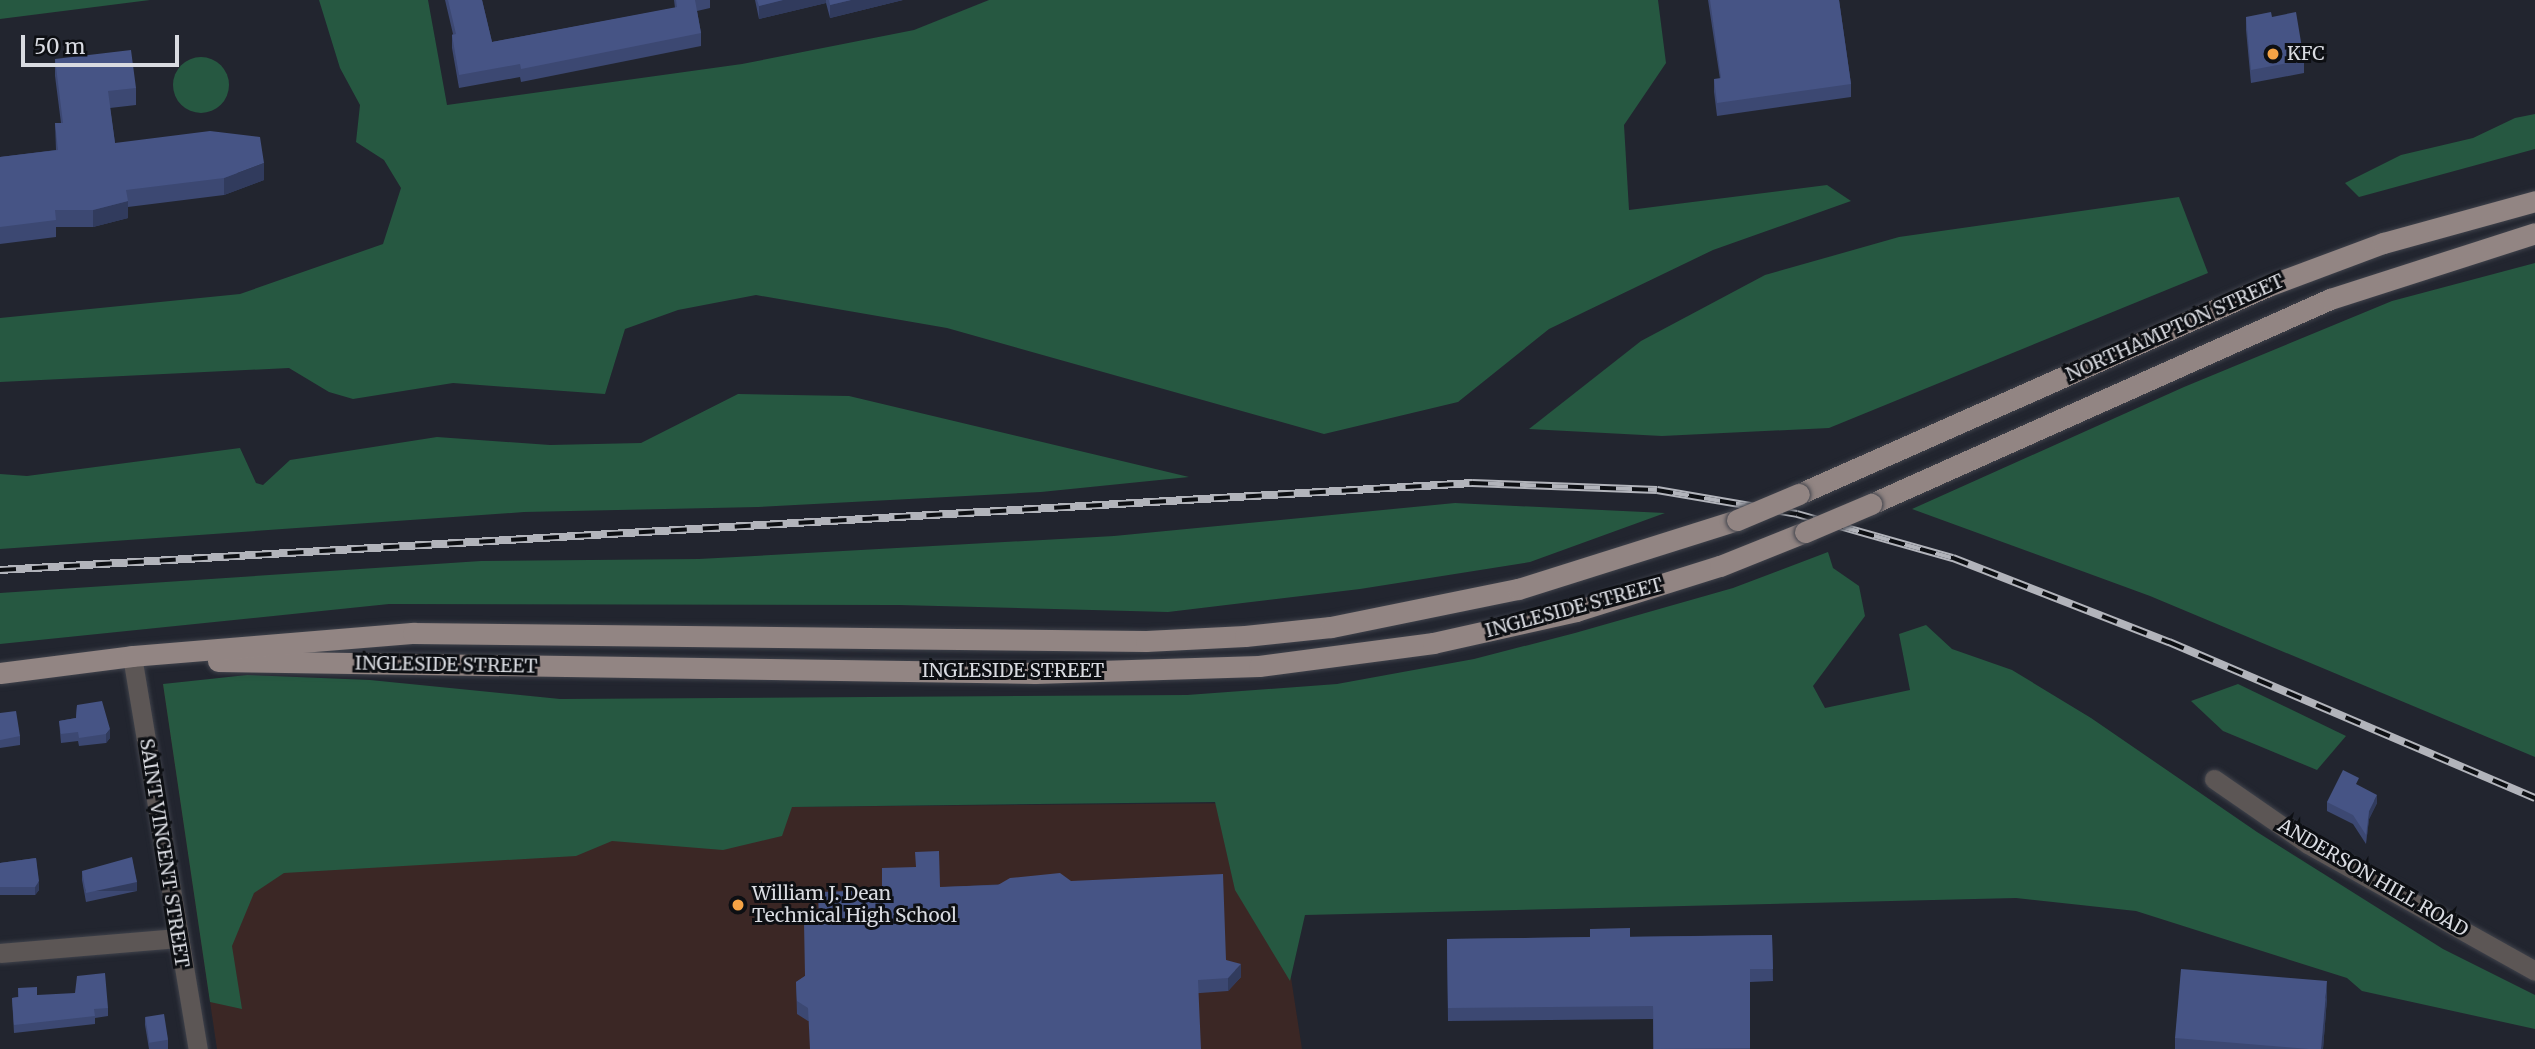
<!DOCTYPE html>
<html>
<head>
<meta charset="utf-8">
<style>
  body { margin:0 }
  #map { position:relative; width:2535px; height:1049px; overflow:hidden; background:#22252f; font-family:Merriweather,serif }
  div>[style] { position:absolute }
  .education>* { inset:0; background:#3b2725 }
  .green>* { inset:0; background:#265841 }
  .round { border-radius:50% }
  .roads { filter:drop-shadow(0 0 2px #3f424b) drop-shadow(0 0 2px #3f424b) }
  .street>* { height:19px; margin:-9.5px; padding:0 9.5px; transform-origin:9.5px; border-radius:9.5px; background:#5c5655 }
  .primary>* { height:21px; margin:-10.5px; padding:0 10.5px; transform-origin:10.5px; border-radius:10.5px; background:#928583 }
  .rail>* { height:8px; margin-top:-4px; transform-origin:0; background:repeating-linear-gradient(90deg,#0d0f13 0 16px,#b2b4bb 0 32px); box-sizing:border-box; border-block:2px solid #b2b4bb }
  .bridges { filter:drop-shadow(0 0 2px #3f424b) drop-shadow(0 0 2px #3f424b) }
  .primary-bridge>* { height:21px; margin:-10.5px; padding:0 10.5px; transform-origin:10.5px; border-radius:10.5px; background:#928583 }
  .wall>* { inset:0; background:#3c4872 }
  .shaded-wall>* { inset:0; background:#313b5d; transform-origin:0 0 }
  .building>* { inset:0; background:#465485; transform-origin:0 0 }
  .dots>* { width:19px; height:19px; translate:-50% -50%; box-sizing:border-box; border:4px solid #0d0f13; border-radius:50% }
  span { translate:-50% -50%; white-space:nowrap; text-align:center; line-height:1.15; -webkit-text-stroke:6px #0d0f13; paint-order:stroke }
  .poi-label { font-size:19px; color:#d9dbe1 }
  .left { translate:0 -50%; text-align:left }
  .street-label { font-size:19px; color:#d9dbe1 }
  .scale { position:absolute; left:21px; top:35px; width:158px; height:32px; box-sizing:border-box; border:4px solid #d9dbe1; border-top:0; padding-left:9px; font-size:21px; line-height:24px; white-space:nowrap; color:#d9dbe1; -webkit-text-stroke:5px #0d0f13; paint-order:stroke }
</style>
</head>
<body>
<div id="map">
  <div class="education">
    <div style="clip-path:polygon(163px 684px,280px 684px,779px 807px,1264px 803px,1302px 1049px,217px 1049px)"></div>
  </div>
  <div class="green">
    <div style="clip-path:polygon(0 0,150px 0,0 19px)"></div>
    <div style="clip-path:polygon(319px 0,428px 0,447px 105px,742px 64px,914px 30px,989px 0,1658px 0,1666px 63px,1624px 125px,1629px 210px,1827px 185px,1851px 201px,1713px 250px,1549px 329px,1458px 402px,1324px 434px,947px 328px,756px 295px,678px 310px,625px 329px,605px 394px,453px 383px,353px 399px,329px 392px,289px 368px,0 382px,0 318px,240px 294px,383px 244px,401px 188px,384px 160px,356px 142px,360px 105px,340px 68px)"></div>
    <div class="round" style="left:173px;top:57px;width:56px;height:56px"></div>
    <div style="clip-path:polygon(2535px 114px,2535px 149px,2359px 197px,2345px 183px,2401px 155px,2473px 138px,2515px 118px)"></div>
    <div style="clip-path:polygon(2179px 197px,2208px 273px,1829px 428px,1662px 436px,1529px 429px,1641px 341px,1765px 275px,1899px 237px)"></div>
    <div style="clip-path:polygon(2535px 263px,2535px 757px,2150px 596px,1912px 509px,2184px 387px,2392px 301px)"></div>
    <div style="clip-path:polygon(738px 394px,849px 396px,1189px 477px,1041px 492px,758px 507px,524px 512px,0 549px,0 474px,27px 476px,240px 448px,256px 483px,263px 485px,290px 460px,437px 437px,550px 445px,641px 443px)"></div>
    <div style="clip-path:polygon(1455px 503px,1665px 513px,1530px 562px,1360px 589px,1168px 612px,899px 605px,389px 604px,0 644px,0 593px,481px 561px,699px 559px,1114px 536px)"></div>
    <div style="clip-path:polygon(1828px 552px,1833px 568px,1859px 586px,1865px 616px,1813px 686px,1825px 708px,1910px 690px,1899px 634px,1926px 625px,1952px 649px,2012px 670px,2091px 718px,2257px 832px,2443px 949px,2535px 995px,2535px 1029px,2362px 991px,2347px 978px,2136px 911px,2016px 898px,1305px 915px,1290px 981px,1235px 890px,1215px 802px,792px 807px,782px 836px,723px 850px,612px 841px,576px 856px,284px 873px,254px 893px,232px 946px,242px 1009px,210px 1002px,163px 684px,247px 675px,370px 680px,560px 699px,1187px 695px,1337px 684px,1474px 659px,1575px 633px,1733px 588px)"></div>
    <div style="clip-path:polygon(2238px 684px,2346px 736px,2317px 770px,2223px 731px,2191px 701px)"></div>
  </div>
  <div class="roads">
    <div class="street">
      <div style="left:132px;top:656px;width:399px;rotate:80.5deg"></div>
      <div style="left:2214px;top:779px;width:114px;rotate:34.7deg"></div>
      <div style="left:2308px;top:844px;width:260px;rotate:29.2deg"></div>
      <div style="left:0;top:953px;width:178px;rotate:-4.8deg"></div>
    </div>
    <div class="primary">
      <div style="left:1799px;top:494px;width:513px;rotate:-23.92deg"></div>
      <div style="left:2268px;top:286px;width:123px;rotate:-20.5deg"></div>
      <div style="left:2383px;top:243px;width:158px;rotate:-15.4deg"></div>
      <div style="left:1871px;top:504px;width:503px;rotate:-24.07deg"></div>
      <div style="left:2330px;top:299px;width:215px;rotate:-17.8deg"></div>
      <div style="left:218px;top:661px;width:817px;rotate:0.84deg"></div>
      <div style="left:1035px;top:673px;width:224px;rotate:-1.8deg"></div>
      <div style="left:1259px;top:666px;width:176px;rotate:-7.5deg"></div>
      <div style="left:1433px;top:643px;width:147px;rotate:-12.6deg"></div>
      <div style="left:1576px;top:611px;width:151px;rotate:-17.4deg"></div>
      <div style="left:1720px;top:566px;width:92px;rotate:-21.8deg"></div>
      <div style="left:0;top:673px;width:133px;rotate:-7.3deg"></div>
      <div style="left:132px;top:656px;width:282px;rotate:-4.7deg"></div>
      <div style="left:413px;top:633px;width:733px;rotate:0.63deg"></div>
      <div style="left:1146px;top:641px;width:99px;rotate:-2.9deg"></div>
      <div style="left:1245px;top:636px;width:86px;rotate:-6deg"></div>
      <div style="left:1331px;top:627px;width:191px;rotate:-11.5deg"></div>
      <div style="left:1518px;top:589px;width:230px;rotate:-17.5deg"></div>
    </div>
  </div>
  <div class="rail">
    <div style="left:0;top:570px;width:1475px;rotate:-3.38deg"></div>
    <div style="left:1472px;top:483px;width:185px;rotate:2.2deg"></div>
    <div style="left:1657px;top:490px;width:142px;rotate:9.7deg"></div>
    <div style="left:1797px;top:514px;width:162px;rotate:15.8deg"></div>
    <div style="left:1953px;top:558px;width:232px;rotate:21.3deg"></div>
    <div style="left:2169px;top:642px;width:398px;rotate:23.1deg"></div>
  </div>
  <div class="bridges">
    <div class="primary-bridge">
      <div style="left:1737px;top:520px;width:67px;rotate:-22.8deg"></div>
      <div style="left:1805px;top:532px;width:72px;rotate:-23deg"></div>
    </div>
  </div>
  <div class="wall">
    <div style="clip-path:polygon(445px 0,482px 0,492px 42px,675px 8px,674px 0,710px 0,710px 8px,697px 11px,701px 33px,701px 46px,521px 82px,520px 77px,459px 88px,452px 48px,452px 35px,453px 34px)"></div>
    <div style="clip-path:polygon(755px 0,903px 0,830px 18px,826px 3px,759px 19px)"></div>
    <div style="clip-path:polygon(1708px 0,1839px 0,1851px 84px,1851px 97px,1717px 116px,1714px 92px,1714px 79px,1720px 79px)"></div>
    <div style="clip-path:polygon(2246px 17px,2272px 17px,2304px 60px,2304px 73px,2251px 83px,2246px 30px)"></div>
    <div style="clip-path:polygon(55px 59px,136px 88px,136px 105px,110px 108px,115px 143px,264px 180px,224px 195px,128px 207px,128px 218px,93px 227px,56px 227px,56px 237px,0 244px,0 157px,56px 150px,55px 123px,61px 123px,55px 76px)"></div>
    <div style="clip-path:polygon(77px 705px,110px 738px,106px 743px,79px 746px,78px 741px,61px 743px,59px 721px,76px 718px)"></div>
    <div style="clip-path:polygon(0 713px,20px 736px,20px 745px,0 748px)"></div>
    <div style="clip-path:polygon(2359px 786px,2377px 803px,2369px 819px,2366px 844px,2353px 824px,2327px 811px,2327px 802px)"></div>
    <div style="clip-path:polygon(36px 858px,39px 890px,35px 895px,0 895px,0 863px)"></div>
    <div style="clip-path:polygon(82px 871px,137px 891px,86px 902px,82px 880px)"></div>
    <div style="clip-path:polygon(1071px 881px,1226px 960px,1241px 977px,1228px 991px,808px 1021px,797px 1014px,796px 982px,805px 976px,819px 922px,882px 890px)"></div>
    <div style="clip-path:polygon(1772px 935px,1773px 981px,1750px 982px,1750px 1049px,1653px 1049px,1653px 1019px,1448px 1021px,1447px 939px)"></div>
    <div style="clip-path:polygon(18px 988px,37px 995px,108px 1008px,108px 1016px,95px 1018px,95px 1024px,14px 1033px,12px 998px,18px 997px)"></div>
    <div style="clip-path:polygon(2327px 998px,2323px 1049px,2175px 1049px,2175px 1038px)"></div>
    <div style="clip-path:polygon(145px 1017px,168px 1040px,168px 1049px,149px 1049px,145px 1025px)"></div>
  </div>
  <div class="shaded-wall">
    <div style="clip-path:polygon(783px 0,826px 0,826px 3px,759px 19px,759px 6px)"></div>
    <div style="clip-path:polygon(851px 0,903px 0,830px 18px,830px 5px)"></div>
    <div style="clip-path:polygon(264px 163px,264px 180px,224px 195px,224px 178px)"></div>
    <div style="clip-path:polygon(128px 201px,128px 218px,93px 227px,93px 210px)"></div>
    <div style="clip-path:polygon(110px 729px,110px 738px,106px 743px,106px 734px)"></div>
    <div style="clip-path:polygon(2377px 795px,2377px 803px,2369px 819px,2366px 844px,2369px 811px)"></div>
    <div style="clip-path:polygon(39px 881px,39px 890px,35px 895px,35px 887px)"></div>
    <div style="left:137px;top:882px;width:9px;height:52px;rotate:90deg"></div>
    <div style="clip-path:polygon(1241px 964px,1241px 977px,1228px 991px,1228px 978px)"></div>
    <div style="clip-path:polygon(2327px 981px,2327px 998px,2323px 1049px,2321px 1049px)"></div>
  </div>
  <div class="building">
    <div style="clip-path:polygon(448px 0,482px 0,492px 42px,677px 7px,676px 0,695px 0,701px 33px,521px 69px,520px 64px,459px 75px,452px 35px,456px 34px)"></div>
    <div style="clip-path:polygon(757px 0,783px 0,759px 6px)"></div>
    <div style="clip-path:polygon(829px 0,851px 0,830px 5px)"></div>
    <div style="clip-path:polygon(1710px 0,1839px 0,1851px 84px,1717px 103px,1714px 79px,1721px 78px)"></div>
    <div style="clip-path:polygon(2271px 12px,2272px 17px,2296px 12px,2304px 60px,2251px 70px,2246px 17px)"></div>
    <div style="clip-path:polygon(131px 50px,136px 88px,108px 91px,115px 143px,210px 131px,260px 137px,264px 163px,224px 178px,126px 190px,128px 201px,93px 210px,55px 210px,56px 220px,0 227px,0 157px,58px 150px,55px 123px,63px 123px,55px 59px)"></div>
    <div style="clip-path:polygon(102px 701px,110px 729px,106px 734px,79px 738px,78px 732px,61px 734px,59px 721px,76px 718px,77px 705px)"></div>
    <div style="clip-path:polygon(16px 711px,20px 736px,0 740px,0 713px)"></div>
    <div style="clip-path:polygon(2343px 770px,2359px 778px,2356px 784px,2377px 795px,2369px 811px,2366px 835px,2353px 815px,2327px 802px)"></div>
    <div style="clip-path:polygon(939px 851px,940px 887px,998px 885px,1010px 878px,1060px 873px,1071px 881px,1223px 874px,1226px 960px,1241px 964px,1228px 978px,1198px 980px,1201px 1049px,810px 1049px,808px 1008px,797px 1001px,796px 982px,805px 976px,804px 922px,819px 922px,818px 892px,882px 890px,882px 868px,916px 867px,915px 852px)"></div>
    <div style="clip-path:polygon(132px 857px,137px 882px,86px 893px,82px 871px)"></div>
    <div style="clip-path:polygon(36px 858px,39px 881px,35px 887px,0 887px,0 863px)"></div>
    <div style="clip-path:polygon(1630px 928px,1630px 937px,1772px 935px,1773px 969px,1750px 969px,1750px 1048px,1654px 1049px,1653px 1006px,1448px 1008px,1447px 939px,1590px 937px,1590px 929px)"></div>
    <div style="clip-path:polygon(2181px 969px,2327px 981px,2321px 1049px,2309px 1049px,2175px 1038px)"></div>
    <div style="clip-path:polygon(105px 973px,108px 1008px,94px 1009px,95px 1016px,14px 1025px,12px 998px,19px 997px,18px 988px,37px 987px,37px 995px,75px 993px,77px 976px)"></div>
    <div style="left:164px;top:1014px;width:26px;height:19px;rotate:81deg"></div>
  </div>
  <div class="dots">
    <div style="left:2273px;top:54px;background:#f5a345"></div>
    <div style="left:738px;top:905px;background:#f5a345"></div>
  </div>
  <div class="poi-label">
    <span class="left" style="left:2287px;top:54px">KFC</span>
    <span class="left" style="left:752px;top:905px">William J. Dean<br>Technical High School</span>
  </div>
  <div class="street-label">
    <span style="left:2175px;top:328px;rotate:-24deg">NORTHAMPTON STREET</span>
    <span style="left:1574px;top:608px;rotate:-15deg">INGLESIDE STREET</span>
    <span style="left:446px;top:665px;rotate:1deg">INGLESIDE STREET</span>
    <span style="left:1013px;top:671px">INGLESIDE STREET</span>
    <span style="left:164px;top:853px;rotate:81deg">SAINT VINCENT STREET</span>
    <span style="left:2373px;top:878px;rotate:30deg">ANDERSON HILL ROAD</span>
  </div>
  <div class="scale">50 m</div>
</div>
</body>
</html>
